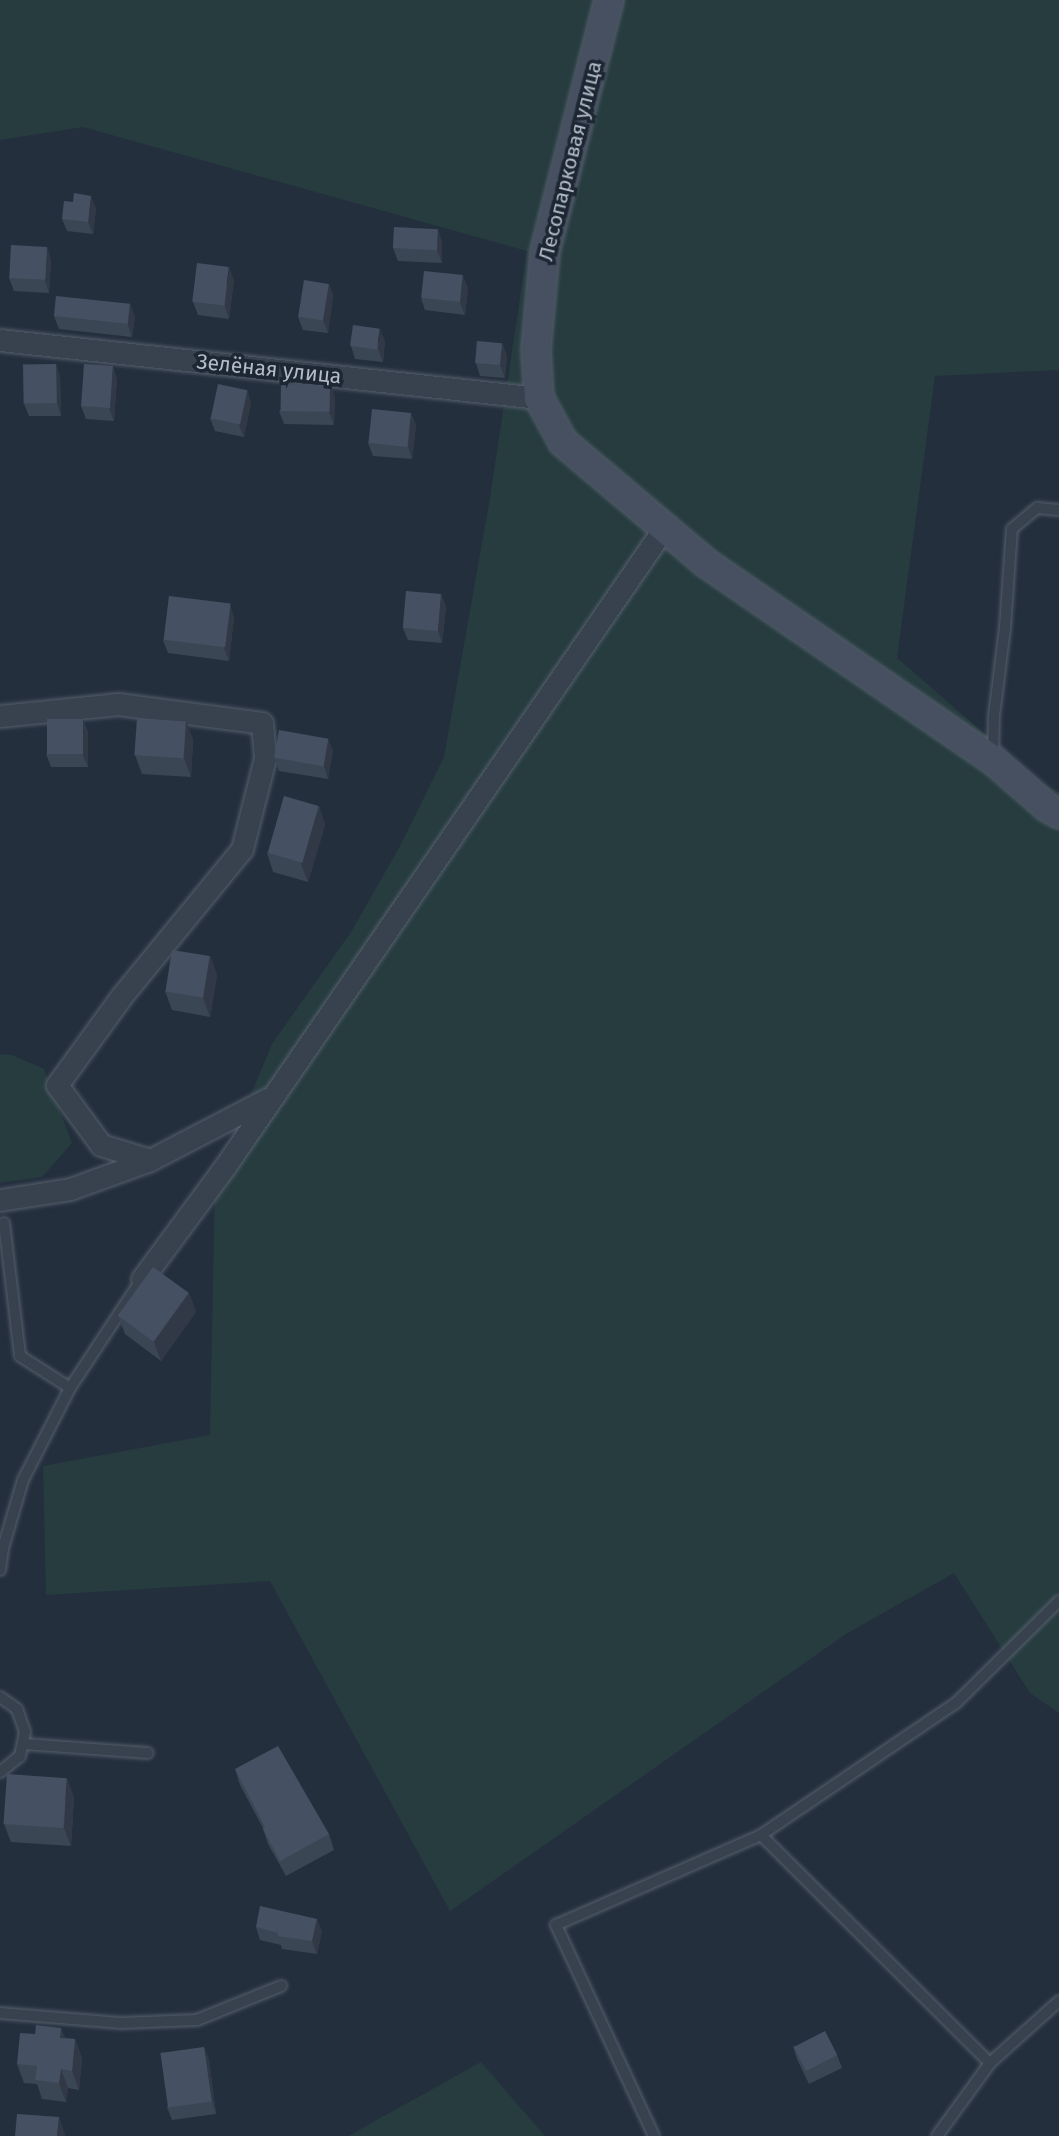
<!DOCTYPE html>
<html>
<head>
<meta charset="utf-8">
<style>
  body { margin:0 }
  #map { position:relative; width:1059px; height:2136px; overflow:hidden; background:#242f3e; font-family:"Fira Sans",sans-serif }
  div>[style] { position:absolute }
  .green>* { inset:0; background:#263c3f }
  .roads { filter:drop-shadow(0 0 2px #565f6c) drop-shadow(0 0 2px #565f6c) }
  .lane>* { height:10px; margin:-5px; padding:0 5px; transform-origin:5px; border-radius:5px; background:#38414e }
  .street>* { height:21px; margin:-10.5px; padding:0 10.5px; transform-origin:10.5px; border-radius:10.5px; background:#38414e }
  .secondary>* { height:28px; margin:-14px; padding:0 14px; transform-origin:14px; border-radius:14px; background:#465061 }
  .wall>* { inset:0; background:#3b4654 }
  .shaded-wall>* { inset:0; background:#303945 }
  .building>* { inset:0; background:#455162; transform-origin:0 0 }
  span { translate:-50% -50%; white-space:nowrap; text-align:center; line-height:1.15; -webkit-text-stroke:7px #1d2633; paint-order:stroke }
  .street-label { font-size:21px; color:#b4bcc9 }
</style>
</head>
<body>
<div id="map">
  <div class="green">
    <div style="clip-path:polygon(0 0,1059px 0,1059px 370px,935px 376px,897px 658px,1043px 784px,1059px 792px,1059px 1713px,1030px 1693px,954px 1573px,846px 1634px,450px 1911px,270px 1581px,46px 1595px,43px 1466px,210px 1435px,215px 1180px,272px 1044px,351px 932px,400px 846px,444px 757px,490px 498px,527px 251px,83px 127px,0 140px)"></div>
    <div style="clip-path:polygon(0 1054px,12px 1055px,44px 1069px,72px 1143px,42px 1177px,0 1183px)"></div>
    <div style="clip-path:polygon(481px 2062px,545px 2136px,348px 2136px)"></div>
  </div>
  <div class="roads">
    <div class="lane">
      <div style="left:993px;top:757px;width:41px;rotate:-88.6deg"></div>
      <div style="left:994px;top:716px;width:89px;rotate:-82.9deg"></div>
      <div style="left:1005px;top:628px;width:99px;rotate:-86deg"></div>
      <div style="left:1012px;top:529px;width:33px;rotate:-40deg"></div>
      <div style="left:1037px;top:508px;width:22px;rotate:5deg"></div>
      <div style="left:4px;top:1223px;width:134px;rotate:83.1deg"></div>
      <div style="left:20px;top:1356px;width:59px;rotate:32.6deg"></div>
      <div style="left:0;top:1570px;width:22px;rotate:-82deg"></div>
      <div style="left:3px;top:1548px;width:71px;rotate:-73.6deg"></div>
      <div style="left:23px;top:1480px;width:103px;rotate:-62.9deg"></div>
      <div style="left:70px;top:1388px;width:131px;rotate:-56.6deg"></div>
      <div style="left:0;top:1697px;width:21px;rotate:35deg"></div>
      <div style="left:17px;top:1709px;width:24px;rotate:71deg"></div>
      <div style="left:25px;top:1732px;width:25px;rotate:102deg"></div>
      <div style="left:20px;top:1756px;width:26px;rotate:141deg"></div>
      <div style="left:24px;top:1744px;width:124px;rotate:4.2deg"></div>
      <div style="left:761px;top:1835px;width:323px;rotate:44.9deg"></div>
      <div style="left:0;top:2013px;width:121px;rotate:4.7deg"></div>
      <div style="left:121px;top:2023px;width:76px;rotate:-2.3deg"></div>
      <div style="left:197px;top:2020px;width:91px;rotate:-22deg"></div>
      <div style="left:654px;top:2136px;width:233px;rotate:-114.9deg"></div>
      <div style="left:556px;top:1925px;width:224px;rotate:-23.7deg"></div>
      <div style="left:761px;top:1835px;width:235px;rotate:-34.1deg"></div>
      <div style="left:956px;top:1703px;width:145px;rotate:-44.7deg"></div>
      <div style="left:937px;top:2136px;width:90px;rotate:-54deg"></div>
      <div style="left:990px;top:2063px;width:93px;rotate:-41.9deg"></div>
    </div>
    <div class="street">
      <div style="left:0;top:340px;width:542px;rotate:6.14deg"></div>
      <div style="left:0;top:716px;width:119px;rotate:-5.8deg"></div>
      <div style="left:118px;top:704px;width:145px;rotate:7.5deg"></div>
      <div style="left:262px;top:723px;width:35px;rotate:85deg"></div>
      <div style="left:265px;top:758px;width:94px;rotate:104.2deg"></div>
      <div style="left:242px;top:849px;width:191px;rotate:129.3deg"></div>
      <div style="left:121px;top:997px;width:109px;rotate:126deg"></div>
      <div style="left:57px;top:1085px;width:74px;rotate:53.7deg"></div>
      <div style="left:101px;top:1145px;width:51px;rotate:17deg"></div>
      <div style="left:0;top:1200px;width:71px;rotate:-8.9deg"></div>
      <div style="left:70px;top:1189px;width:85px;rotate:-19.9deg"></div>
      <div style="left:150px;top:1160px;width:132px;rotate:-27.5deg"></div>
      <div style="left:142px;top:1279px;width:142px;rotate:-53.6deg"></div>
      <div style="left:226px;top:1165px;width:773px;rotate:-55.49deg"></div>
    </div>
    <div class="secondary">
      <div style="left:609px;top:0;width:259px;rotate:104.3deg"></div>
      <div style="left:545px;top:251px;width:99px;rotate:95.2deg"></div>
      <div style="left:536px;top:350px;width:48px;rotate:86.4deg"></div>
      <div style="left:539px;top:398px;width:50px;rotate:61.4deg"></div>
      <div style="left:563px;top:442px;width:187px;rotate:40.2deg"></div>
      <div style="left:706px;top:563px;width:348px;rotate:34.5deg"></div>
      <div style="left:993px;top:760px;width:72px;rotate:41deg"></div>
      <div style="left:1047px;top:807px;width:14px;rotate:30deg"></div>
    </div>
  </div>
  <div class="wall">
    <div style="clip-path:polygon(96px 208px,93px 234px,67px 231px,62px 219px)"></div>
    <div style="clip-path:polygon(442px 241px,442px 263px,398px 261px,393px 248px)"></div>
    <div style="clip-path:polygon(47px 247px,51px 260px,49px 293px,14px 291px,9px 278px)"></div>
    <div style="clip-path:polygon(234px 280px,229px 319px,198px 315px,193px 302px)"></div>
    <div style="clip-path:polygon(329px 284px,333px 296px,328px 333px,303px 330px,298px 317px)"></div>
    <div style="clip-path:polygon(468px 288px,465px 315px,425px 310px,421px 298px)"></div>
    <div style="clip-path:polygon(130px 304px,135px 317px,132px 337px,59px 329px,54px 316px)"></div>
    <div style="clip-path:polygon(385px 341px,383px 362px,355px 359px,351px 346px)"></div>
    <div style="clip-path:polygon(502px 343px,507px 356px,505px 378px,480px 376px,476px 363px)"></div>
    <div style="clip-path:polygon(56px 364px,60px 377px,61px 416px,29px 416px,24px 404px)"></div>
    <div style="clip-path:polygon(117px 378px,114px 421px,86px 419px,81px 406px)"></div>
    <div style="clip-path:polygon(330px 385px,335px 397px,334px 425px,284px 424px,279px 411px)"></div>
    <div style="clip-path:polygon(247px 390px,251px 403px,244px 437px,215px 431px,210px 418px)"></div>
    <div style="clip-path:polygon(411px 413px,416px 425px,412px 459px,373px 456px,368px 443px)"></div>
    <div style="clip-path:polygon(441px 594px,446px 607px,442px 643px,408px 640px,403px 628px)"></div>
    <div style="clip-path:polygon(234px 617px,229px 661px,168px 653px,163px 640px)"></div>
    <div style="clip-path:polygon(83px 719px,88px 732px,88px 767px,51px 767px,46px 754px)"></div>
    <div style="clip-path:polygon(186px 721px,193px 740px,191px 777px,142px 774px,135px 755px)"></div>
    <div style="clip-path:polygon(328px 739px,333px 751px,328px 779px,279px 771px,274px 758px)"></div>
    <div style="clip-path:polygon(319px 806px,325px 825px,308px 882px,273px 872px,267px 853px)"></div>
    <div style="clip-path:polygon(210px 956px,217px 975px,210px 1017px,172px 1010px,165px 991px)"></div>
    <div style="clip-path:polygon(189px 1293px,196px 1312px,161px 1361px,125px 1334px,118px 1316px)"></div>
    <div style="clip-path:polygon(235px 1769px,329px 1834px,334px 1850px,286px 1876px,268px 1844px,263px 1829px,263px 1828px,240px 1785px)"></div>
    <div style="clip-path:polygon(74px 1797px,71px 1846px,11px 1842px,4px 1824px)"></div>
    <div style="clip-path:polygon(256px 1927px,322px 1931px,317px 1954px,282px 1949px,281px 1945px,260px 1940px)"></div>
    <div style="clip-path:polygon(61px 2028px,65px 2038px,75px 2039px,82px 2058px,79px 2090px,68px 2088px,66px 2102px,42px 2099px,37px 2084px,24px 2083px,17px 2064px,35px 2034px)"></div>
    <div style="clip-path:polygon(793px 2046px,837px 2055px,842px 2068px,809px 2084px,797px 2059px)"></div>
    <div style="clip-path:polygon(204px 2047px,209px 2060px,216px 2114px,172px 2120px,167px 2107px)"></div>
  </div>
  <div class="shaded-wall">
    <div style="clip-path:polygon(91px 196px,96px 208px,93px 234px,88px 222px)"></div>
    <div style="clip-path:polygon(438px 229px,442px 241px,442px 263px,437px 250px)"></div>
    <div style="clip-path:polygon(47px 247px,51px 260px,49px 293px,45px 281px)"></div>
    <div style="clip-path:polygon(229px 267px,234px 280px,229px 319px,225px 306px)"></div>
    <div style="clip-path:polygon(463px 275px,468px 288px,465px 315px,460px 302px)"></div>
    <div style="clip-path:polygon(329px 284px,333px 296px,328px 333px,323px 320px)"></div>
    <div style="clip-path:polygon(130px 304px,135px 317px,132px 337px,128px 325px)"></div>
    <div style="clip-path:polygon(380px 329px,385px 341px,383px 362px,378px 349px)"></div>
    <div style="clip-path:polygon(502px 343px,507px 356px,505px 378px,500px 365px)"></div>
    <div style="clip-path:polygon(56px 364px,60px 377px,61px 416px,57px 403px)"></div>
    <div style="clip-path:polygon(113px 366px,117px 378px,114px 421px,109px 408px)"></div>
    <div style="clip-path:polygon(330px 385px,335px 397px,334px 425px,329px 412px)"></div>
    <div style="clip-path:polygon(247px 390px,251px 403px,244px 437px,239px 425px)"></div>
    <div style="clip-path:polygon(411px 413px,416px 425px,412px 459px,408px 447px)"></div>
    <div style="clip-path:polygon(441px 594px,446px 607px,442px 643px,438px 631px)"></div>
    <div style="clip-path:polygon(230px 604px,234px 617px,229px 661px,224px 648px)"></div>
    <div style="clip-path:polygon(83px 719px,88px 732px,88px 767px,83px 755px)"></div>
    <div style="clip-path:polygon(186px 721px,193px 740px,191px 777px,184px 758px)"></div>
    <div style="clip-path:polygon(328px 739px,333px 751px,328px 779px,324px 766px)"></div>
    <div style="clip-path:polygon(319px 806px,325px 825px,308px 882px,301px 864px)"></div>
    <div style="clip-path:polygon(210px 956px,217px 975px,210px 1017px,203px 998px)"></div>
    <div style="clip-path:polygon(189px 1293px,196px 1312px,161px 1361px,154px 1342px)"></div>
    <div style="clip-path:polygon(67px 1778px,74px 1797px,71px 1846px,64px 1828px)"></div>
    <div style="clip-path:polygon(317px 1919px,322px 1931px,317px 1954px,312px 1941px)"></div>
    <div style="clip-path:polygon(61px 2028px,68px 2047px,60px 2038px)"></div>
    <div style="clip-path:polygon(75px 2039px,82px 2058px,79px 2090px,72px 2071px)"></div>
    <div style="clip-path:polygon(204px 2047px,209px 2060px,216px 2114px,212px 2101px)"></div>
    <div style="clip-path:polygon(61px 2069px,68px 2088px,66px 2102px,59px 2083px)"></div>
    <div style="clip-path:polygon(59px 2117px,65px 2134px,65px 2136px,57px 2136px)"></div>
  </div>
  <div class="building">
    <div style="clip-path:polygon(74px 193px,91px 196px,88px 222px,62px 219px,64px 201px,73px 202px)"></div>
    <div style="left:394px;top:227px;width:44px;height:21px;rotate:3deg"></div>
    <div style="left:11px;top:245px;width:36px;height:33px;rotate:3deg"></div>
    <div style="left:197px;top:263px;width:32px;height:39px;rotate:7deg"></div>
    <div style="left:424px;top:271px;width:39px;height:27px;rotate:6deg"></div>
    <div style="left:304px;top:280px;width:25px;height:37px;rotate:9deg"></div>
    <div style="left:56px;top:296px;width:74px;height:20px;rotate:6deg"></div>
    <div style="left:353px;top:325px;width:27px;height:21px;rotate:8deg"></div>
    <div style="left:477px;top:341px;width:25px;height:22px;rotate:5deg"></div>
    <div style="left:56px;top:364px;width:39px;height:33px;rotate:89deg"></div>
    <div style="left:84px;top:364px;width:29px;height:42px;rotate:4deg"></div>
    <div style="left:218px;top:384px;width:30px;height:35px;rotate:12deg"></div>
    <div style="left:281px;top:384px;width:49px;height:27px;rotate:1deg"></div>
    <div style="left:372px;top:409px;width:39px;height:34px;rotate:6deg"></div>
    <div style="left:406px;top:591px;width:35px;height:37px;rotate:5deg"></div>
    <div style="left:169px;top:596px;width:62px;height:44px;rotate:7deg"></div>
    <div style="left:137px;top:718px;width:49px;height:37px;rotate:4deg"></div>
    <div style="left:47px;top:719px;width:36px;height:35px"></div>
    <div style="left:279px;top:730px;width:50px;height:28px;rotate:10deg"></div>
    <div style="left:284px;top:796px;width:36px;height:59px;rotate:16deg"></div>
    <div style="left:172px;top:950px;width:38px;height:42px;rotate:9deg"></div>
    <div style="left:153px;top:1267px;width:44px;height:60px;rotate:36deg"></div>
    <div style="clip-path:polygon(278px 1746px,329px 1834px,280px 1861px,263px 1829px,265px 1827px,235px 1769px)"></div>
    <div style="left:7px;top:1774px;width:60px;height:50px;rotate:4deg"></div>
    <div style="clip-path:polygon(260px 1906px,317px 1919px,312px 1941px,278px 1936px,278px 1933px,256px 1927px)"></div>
    <div style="clip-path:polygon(36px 2025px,61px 2028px,60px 2038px,75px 2039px,72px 2071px,61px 2069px,59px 2083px,35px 2080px,37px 2066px,17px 2064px,20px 2033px,35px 2034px)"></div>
    <div style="left:825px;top:2031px;width:27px;height:35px;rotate:63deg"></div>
    <div style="left:204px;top:2047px;width:55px;height:44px;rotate:82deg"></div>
    <div style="clip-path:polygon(17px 2114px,59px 2117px,57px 2136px,15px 2136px)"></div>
  </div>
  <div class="street-label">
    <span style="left:570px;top:161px;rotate:-76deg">Лесопарковая улица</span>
    <span style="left:269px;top:369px;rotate:6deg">Зелёная улица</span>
  </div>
</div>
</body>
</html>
